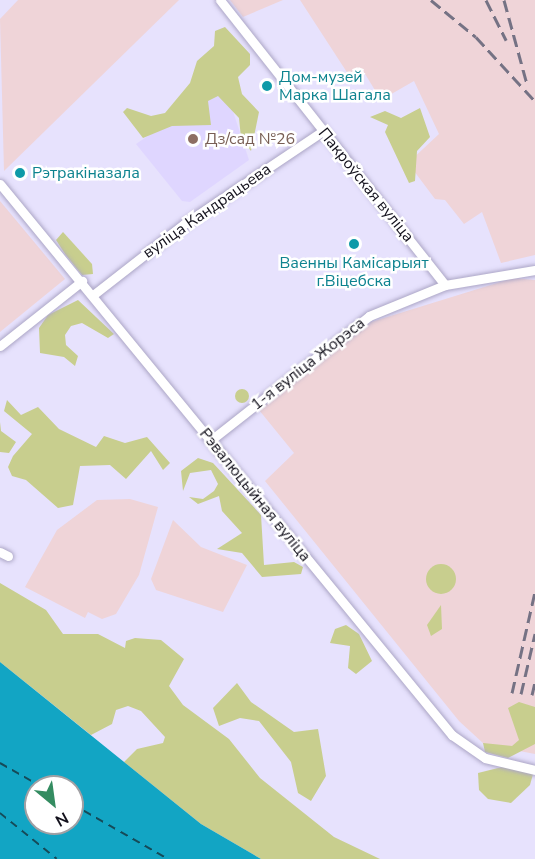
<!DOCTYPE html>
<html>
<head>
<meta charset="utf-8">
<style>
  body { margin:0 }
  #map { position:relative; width:535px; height:859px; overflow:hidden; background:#e7e2fd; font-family:"Nunito Sans",sans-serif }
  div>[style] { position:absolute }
  .built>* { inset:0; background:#dfd6ff }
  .industrial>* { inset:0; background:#efd4d8 }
  .green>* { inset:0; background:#c8ce8e }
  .round { border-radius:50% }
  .water>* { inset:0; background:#12a5c4 }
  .ferry>* { height:1.5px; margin-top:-0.75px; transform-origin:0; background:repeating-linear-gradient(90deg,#154a58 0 8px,transparent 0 14px) }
  .roads { filter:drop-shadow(0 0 2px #aca6c6) drop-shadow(0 0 2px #aca6c6) }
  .street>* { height:9px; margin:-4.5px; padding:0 4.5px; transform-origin:4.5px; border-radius:4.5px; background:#fff }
  .rail>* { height:3px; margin-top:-1.5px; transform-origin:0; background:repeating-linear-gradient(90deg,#757284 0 12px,transparent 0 18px) }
  .dots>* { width:16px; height:16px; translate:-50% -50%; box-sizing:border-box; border:3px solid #fff; border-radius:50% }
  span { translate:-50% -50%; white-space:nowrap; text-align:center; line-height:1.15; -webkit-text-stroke:5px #fff; paint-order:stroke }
  .culture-label { font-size:16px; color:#0d838f }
  .left { translate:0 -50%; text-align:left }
  .education-label { font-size:16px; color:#785e54 }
  .street-label { font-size:16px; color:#13111c }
  .north { position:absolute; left:24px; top:775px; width:60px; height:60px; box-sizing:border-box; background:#fff; border:2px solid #a1a0a4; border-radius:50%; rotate:151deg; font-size:16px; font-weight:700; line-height:24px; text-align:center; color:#13111c }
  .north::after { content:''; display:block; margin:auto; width:21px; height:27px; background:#348c61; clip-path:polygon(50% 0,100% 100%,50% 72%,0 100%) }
</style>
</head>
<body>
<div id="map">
  <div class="built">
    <div style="clip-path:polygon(224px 84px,249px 160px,190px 202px,182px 201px,136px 144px)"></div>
  </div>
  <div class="industrial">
    <div style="clip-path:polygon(18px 0,179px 0,4px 171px,0 19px)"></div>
    <div style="clip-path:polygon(230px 0,283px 0,243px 17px)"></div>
    <div style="clip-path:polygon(300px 0,535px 0,535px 255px,501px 263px,482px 212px,464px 224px,445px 200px,435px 199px,408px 163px,439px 134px,414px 81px,381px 100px,362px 69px,350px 77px)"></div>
    <div style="clip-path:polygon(0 201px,65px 279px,0 332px)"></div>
    <div style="clip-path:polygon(513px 278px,535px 280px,535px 754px,484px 744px,459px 721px,265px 481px,294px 453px,259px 410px,371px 322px)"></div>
    <div style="clip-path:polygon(130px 499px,158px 507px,139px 575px,116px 614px,102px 619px,88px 612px,85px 618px,25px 587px,57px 530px,97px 500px)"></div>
    <div style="clip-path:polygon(173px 520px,201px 547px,247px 565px,223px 612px,156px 590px,151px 579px)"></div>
  </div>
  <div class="green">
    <div style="clip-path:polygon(225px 27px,250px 54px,250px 65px,238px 77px,242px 94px,259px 112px,251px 151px,241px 138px,239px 118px,218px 96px,208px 101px,211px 125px,172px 126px,143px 138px,123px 112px,127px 108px,151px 116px,165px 113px,190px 83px,197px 61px,214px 46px,215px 31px)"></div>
    <div style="clip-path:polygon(420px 108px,430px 137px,417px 151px,415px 181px,409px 183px,385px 132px,388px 125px,370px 117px,385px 111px,401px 118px)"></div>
    <div style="clip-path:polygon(63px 232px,92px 264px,93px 274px,82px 275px,65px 254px,56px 240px)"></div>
    <div style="clip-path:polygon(78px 300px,114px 334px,108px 338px,82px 323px,71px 326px,65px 335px,66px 345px,78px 356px,75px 366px,64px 357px,40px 353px,39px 328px,48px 315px)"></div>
    <div class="round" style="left:235px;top:389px;width:14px;height:14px"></div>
    <div style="clip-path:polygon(7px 400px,21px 415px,38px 407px,59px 429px,96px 447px,104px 436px,125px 443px,147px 437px,170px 463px,163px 470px,151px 451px,126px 479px,110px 465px,80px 466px,73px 505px,58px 508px,26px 480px,12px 476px,8px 467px,13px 456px,32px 434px,4px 411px)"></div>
    <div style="clip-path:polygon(0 422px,1px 431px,16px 442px,9px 453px,0 452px)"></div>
    <div style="clip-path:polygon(198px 458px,213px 463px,261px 515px,264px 565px,294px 562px,303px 567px,301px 574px,262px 577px,242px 553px,217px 549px,242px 533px,222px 511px,219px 496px,198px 504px,189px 497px,203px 499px,214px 491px,218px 484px,211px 470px,190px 473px,183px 491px,181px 471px)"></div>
    <div class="round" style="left:426px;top:564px;width:30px;height:30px"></div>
    <div style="clip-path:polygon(0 583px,46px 610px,63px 634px,98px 634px,125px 648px,126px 641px,135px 638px,161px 640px,184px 659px,169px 686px,183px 705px,229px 739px,260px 778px,334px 837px,380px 859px,261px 859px,201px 824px,124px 762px,137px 749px,163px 743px,165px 737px,141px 711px,128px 706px,116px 710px,112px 724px,91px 735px,0 662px)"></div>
    <div style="clip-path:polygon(441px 605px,442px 629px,431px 636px,427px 625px)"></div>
    <div style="clip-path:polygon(346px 625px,359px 634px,372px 661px,356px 674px,348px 668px,350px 646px,330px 643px,335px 629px)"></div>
    <div style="clip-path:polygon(237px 683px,251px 702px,294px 732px,318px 729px,326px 776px,311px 801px,298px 793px,291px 762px,259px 721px,240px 718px,219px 726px,213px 708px)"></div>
    <div style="clip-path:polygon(519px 702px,535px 707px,535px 744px,508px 758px,485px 752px,483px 743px,512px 746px,519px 740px,508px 708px)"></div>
    <div style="clip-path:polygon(506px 766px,533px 774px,530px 785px,511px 803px,488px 799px,479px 790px,478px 773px)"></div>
  </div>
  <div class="water">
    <div style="clip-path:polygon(evenodd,0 662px,201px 824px,261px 859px,0 859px,0 662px,36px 787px,72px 787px,72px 823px,36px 823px,36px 787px)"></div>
  </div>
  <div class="ferry">
    <div style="left:0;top:763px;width:48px;rotate:29.7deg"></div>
    <div style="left:72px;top:804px;width:111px;rotate:29.8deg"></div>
    <div style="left:0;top:813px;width:73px;rotate:38.9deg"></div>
  </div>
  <div class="roads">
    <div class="street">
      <div style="left:220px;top:0;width:363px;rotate:51.7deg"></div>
      <div style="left:0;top:184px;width:713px;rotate:50.64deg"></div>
      <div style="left:452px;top:735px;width:40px;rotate:34.9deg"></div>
      <div style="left:485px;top:758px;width:51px;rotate:13.5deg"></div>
      <div style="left:93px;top:295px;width:115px;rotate:-38deg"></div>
      <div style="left:184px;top:224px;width:167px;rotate:-33.8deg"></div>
      <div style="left:0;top:346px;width:105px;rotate:-38.4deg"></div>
      <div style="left:211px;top:440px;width:201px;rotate:-38.1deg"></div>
      <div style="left:369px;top:316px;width:82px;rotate:-22.2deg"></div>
      <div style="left:445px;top:285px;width:91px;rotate:-9.5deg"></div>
      <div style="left:0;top:552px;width:9px;rotate:27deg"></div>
    </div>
  </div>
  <div class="rail">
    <div style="left:431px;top:0;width:58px;rotate:39.4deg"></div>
    <div style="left:476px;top:37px;width:86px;rotate:47.4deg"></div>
    <div style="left:486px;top:0;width:45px;rotate:63.4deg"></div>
    <div style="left:504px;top:0;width:87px;rotate:74.7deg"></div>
    <div style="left:512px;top:693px;width:104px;rotate:-77.2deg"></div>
    <div style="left:521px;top:694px;width:62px;rotate:-76.9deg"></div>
    <div style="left:532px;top:695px;width:13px;rotate:-77deg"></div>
  </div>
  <div class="dots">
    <div style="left:267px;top:86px;background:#0f9aa8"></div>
    <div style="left:193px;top:139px;background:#8d6e63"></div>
    <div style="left:20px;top:173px;background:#0f9aa8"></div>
    <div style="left:354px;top:244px;background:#0f9aa8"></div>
  </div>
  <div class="culture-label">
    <span class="left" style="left:279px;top:86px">Дом-музей<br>Марка Шагала</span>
    <span class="left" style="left:32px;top:173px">Рэтракіназала</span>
    <span style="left:354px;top:272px">Ваенны Камісарыят<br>г.Віцебска</span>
  </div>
  <div class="education-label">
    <span class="left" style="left:205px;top:139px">Дз/сад №26</span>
  </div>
  <div class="street-label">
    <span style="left:366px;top:185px;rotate:51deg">Пакроўская вуліца</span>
    <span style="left:207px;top:211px;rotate:-35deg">вуліца Кандрацьева</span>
    <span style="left:308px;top:364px;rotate:-38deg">1-я вуліца Жорэса</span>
    <span style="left:255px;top:495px;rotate:51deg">Рэвалюцыйная вуліца</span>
  </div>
  <div class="north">N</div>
</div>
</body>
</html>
